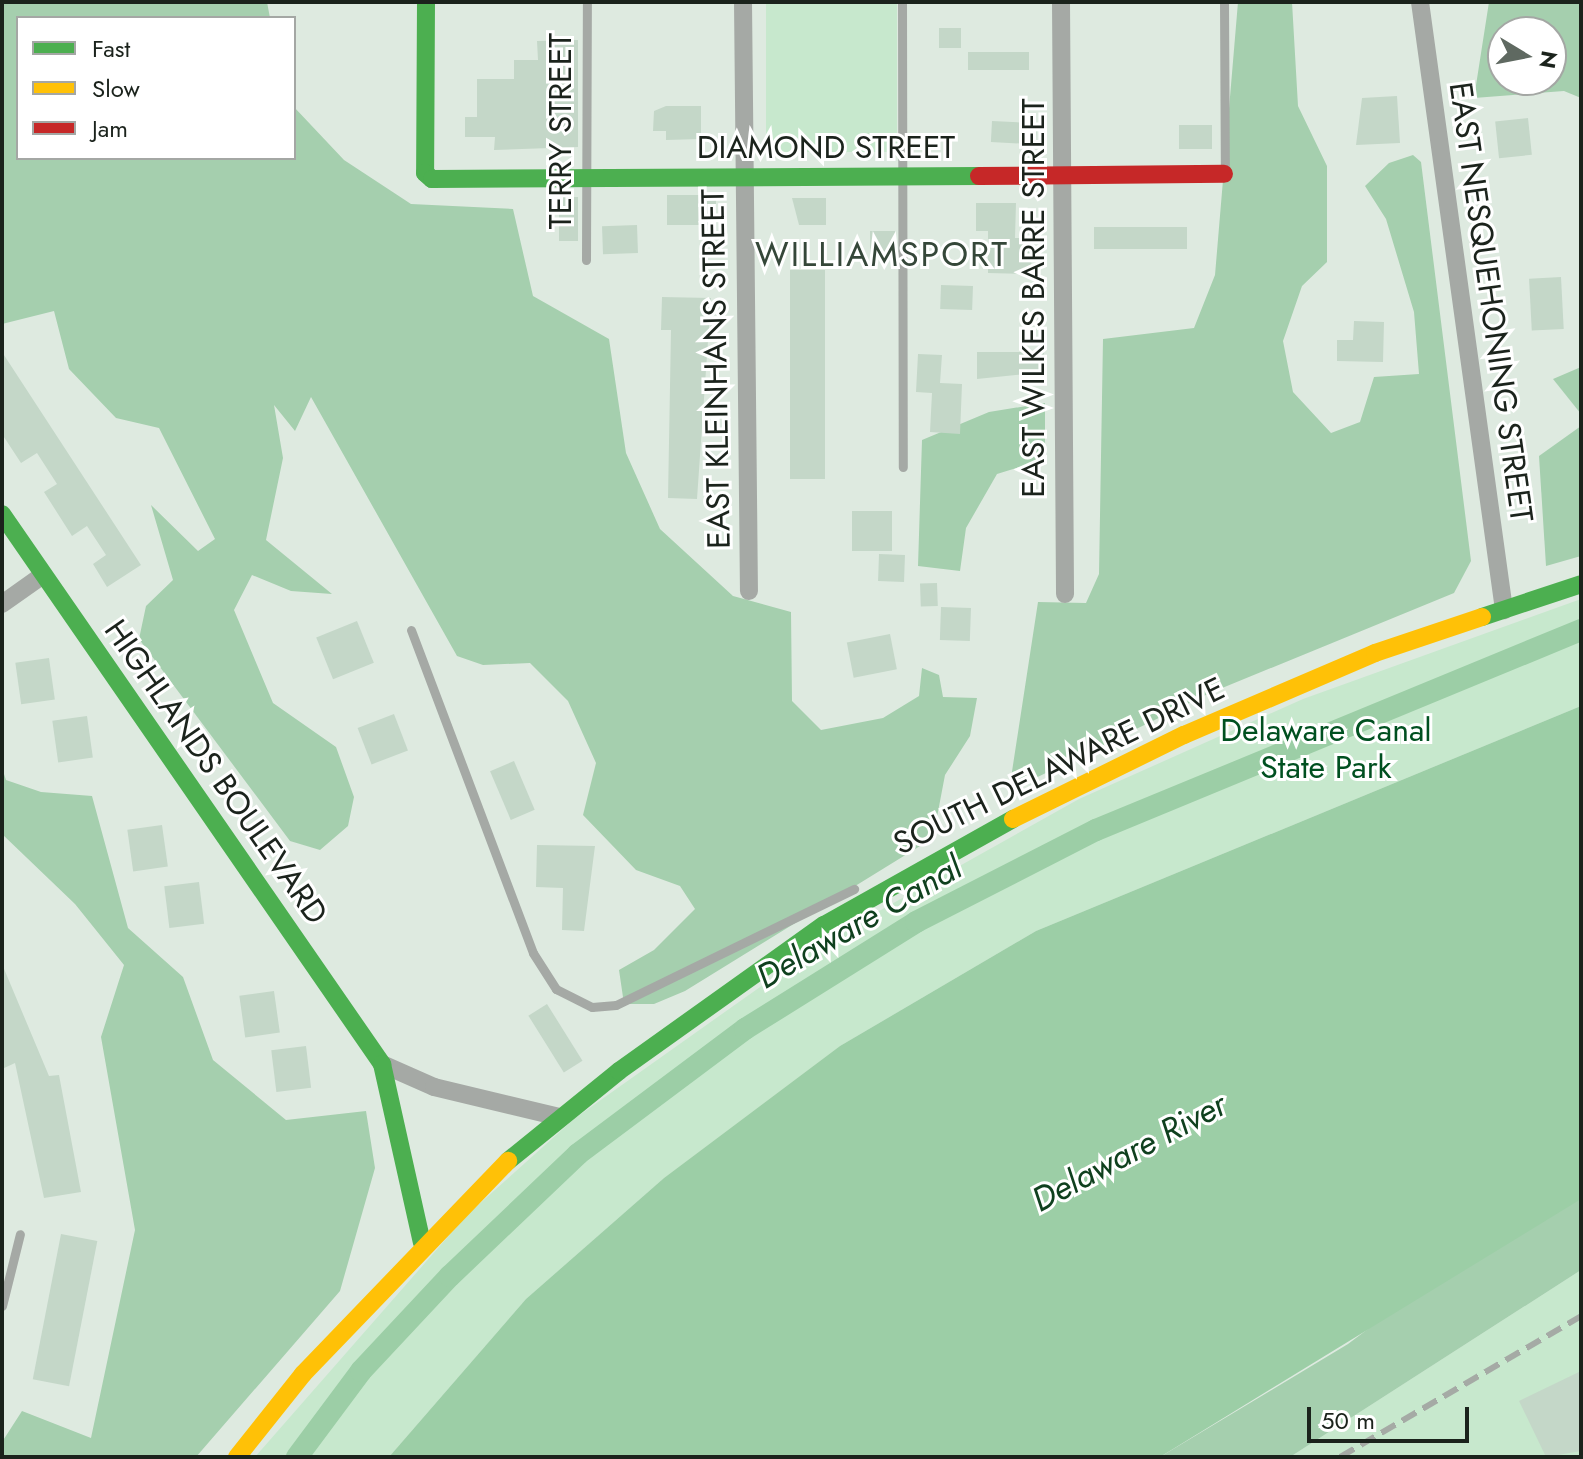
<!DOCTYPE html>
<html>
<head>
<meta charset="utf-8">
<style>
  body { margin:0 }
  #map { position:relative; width:1583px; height:1459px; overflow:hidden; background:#deeae0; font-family:Jost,sans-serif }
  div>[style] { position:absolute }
  .green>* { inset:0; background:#c7e8cd; transform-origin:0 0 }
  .forest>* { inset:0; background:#a5cfae }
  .water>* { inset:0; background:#9ccea6 }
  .canal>* { height:22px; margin:-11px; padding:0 11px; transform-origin:11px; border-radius:11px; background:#9ccea6 }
  .building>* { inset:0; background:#c4d7c8; transform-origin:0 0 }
  .lane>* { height:9px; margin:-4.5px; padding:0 4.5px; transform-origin:4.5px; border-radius:4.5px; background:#a5a9a5 }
  .street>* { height:18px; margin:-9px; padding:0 9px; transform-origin:9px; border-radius:9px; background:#a5a9a5 }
  .fast>* { height:18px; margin:-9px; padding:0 9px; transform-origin:9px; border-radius:9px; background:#4caf50 }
  .slow>* { height:18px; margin:-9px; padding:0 9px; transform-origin:9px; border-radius:9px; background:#ffc107 }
  .jam>* { height:18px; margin:-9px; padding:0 9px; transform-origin:9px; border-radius:9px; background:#c62828 }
  .rail>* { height:6px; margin-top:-3px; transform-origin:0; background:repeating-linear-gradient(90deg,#a5aaa5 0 16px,transparent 0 24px) }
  span { translate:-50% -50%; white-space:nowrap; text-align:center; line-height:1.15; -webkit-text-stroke:6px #fff; paint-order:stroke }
  .street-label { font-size:32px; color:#1b231c }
  .park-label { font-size:32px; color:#005020 }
  .neighbourhood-label { font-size:34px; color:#354739; letter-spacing:2px }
  .water-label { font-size:34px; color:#0f401e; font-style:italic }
  .frame { position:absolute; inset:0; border:4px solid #1b231c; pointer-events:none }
  .legend { position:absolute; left:16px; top:16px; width:280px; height:144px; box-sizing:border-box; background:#fff; border:2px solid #a4a7a4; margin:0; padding:10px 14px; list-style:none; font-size:24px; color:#1b231c }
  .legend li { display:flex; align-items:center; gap:16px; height:40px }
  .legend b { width:40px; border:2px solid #a4a7a4 }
  .north { position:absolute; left:1487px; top:16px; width:80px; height:80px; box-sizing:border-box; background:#fff; border:2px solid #a4a7a4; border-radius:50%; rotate:100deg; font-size:22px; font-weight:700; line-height:32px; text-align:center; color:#1b231c }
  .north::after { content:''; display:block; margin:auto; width:28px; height:36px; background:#5f6961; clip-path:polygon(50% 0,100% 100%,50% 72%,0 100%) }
  .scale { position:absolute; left:1307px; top:1407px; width:162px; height:36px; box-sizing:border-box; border:4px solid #1b231c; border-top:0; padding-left:10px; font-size:24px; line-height:28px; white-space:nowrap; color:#1b231c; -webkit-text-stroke:6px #fff; paint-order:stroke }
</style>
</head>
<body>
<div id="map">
  <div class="green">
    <div style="left:766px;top:2px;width:131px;height:150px"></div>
    <div style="clip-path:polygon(1581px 599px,1581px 706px,1036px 931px,840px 1046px,664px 1178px,526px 1299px,389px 1457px,255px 1457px,467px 1215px,574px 1119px,822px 943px,1079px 799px,1303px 699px)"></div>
    <div style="clip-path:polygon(1581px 1270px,1581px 1457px,1290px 1457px)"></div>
  </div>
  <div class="forest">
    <div style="clip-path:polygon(2px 2px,267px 2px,270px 18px,18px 18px,18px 158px,294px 158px,294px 107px,344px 160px,411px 204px,513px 209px,533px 296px,609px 339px,626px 453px,660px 529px,733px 596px,791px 612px,792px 701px,821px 730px,883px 718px,919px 696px,922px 668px,939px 675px,943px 697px,977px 698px,970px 736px,945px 775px,933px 838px,685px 991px,654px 1004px,624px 1004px,619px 970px,654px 950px,695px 909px,680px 886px,636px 870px,583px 815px,596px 763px,568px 701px,530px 663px,483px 665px,457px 656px,311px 397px,295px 431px,274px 405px,283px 458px,266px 540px,332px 594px,291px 591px,252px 575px,234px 610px,273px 703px,336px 747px,354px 797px,348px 826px,320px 850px,290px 841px,139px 639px,146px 606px,173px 580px,151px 505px,198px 551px,215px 539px,159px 428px,116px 418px,69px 369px,54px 311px,2px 324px)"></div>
    <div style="clip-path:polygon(1238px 2px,1292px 2px,1298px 106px,1327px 166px,1327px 262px,1302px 286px,1283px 341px,1293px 392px,1331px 433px,1360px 422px,1374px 377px,1419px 374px,1414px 312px,1386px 219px,1365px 186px,1389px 163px,1413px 155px,1421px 162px,1471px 561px,1454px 593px,1210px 693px,1009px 791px,1038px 602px,1086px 603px,1099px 574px,1103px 339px,1194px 328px,1215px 275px)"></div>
    <div style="clip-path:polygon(evenodd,1489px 2px,1581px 2px,1581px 98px,1564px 91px,1474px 98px,1489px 2px,1551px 32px,1551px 80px,1503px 80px,1503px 32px,1551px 32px)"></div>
    <div style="clip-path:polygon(1581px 367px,1581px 414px,1553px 379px)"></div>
    <div style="clip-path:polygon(1045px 403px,1045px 459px,997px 474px,966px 528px,960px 571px,918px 566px,922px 440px,989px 412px)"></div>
    <div style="clip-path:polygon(1581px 426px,1581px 556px,1546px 566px,1539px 456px)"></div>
    <div style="clip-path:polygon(2px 768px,6px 780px,41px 792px,92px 796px,128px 928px,183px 977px,213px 1060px,286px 1120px,366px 1111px,375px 1168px,340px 1291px,196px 1457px,2px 1457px,2px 1442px,22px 1411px,91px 1438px,135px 1230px,101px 1037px,124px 965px,75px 904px,2px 834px)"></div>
    <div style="clip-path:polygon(1581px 1169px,1581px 1270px,1290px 1457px,1160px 1457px,1348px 1344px)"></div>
  </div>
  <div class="water">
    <div style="clip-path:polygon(1581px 706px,1581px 1199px,1160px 1457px,389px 1457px,526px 1299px,664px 1178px,840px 1046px,1036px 931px)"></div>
  </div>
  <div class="canal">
    <div style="left:297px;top:1457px;width:107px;rotate:-53.3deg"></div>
    <div style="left:361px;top:1371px;width:130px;rotate:-46.9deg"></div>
    <div style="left:450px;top:1276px;width:177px;rotate:-43.6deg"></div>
    <div style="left:578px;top:1154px;width:209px;rotate:-36.8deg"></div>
    <div style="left:745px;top:1029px;width:202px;rotate:-32deg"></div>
    <div style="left:916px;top:922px;width:202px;rotate:-27.1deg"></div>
    <div style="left:1096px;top:830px;width:525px;rotate:-22.41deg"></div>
  </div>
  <div class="building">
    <div style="left:961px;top:28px;width:20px;height:22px;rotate:90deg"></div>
    <div style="clip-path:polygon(578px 40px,578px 147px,494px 150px,495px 137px,465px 137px,465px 117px,477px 117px,477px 79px,514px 79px,514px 60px,538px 60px,537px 41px)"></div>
    <div style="left:968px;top:52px;width:61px;height:18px"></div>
    <div style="clip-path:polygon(1397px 96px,1400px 143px,1356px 145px,1362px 98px)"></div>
    <div style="clip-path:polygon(666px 106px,701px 106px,701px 139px,666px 140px,666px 131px,653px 131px,654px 111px)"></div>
    <div style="left:1528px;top:118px;width:37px;height:33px;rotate:84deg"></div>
    <div style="left:992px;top:121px;width:45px;height:21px;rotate:3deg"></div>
    <div style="left:1179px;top:125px;width:33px;height:24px"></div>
    <div style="left:667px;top:195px;width:49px;height:30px"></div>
    <div style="left:559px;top:197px;width:19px;height:44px"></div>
    <div style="clip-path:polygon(792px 198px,826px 198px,826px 225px,799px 225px)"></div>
    <div style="clip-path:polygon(976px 203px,1016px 203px,1015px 238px,1032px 238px,1031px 274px,988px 273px,988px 231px,976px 231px)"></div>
    <div style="left:637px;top:225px;width:28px;height:35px;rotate:88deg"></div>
    <div style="left:1187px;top:227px;width:22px;height:93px;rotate:90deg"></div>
    <div style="left:870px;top:231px;width:25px;height:23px"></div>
    <div style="left:790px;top:270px;width:35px;height:209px"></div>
    <div style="left:1561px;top:277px;width:52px;height:32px;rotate:87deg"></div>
    <div style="left:941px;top:285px;width:32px;height:24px;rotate:2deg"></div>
    <div style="clip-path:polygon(662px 297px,711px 298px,697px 499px,668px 498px,671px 330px,661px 330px)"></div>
    <div style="clip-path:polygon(1354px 321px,1384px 322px,1383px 362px,1337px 361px,1337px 340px,1353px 340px)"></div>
    <div style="clip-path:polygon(2px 352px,141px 565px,107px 587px,93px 564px,106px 555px,87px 526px,72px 536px,44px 492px,57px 484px,37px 453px,21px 463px,2px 434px)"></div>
    <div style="clip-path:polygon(977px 352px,1044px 352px,1045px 372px,977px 379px)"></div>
    <div style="clip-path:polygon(918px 354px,942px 355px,940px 383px,962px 384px,960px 434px,930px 432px,932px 393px,916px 392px)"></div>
    <div style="left:852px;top:511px;width:40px;height:40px"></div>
    <div style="left:879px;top:554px;width:26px;height:27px;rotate:2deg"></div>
    <div style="left:937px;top:583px;width:23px;height:17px;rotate:88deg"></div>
    <div style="left:941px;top:607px;width:30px;height:33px;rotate:2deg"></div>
    <div style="left:357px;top:621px;width:45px;height:44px;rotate:68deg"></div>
    <div style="left:890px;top:634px;width:36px;height:44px;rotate:79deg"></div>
    <div style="left:49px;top:658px;width:42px;height:34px;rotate:82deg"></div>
    <div style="left:394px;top:714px;width:39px;height:39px;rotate:69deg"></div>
    <div style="left:87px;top:716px;width:42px;height:35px;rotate:82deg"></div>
    <div style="left:514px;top:761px;width:53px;height:26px;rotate:67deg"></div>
    <div style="left:162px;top:825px;width:42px;height:35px;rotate:82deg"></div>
    <div style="clip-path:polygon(537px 845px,595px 846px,584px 931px,562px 930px,563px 888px,536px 887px)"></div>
    <div style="left:199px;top:882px;width:42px;height:35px;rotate:83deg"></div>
    <div style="clip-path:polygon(2px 964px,49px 1076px,59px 1075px,81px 1192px,44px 1198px,15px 1063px,2px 1069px)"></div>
    <div style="left:274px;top:991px;width:42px;height:35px;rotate:82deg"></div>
    <div style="left:547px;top:1004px;width:67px;height:22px;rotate:58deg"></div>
    <div style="left:306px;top:1046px;width:42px;height:35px;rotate:83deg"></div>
    <div style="left:61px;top:1234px;width:37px;height:148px;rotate:11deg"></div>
    <div style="clip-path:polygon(1581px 1371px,1581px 1451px,1546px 1457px,1519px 1401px)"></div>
  </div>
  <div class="lane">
    <div style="left:902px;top:2px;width:465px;rotate:89.9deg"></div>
    <div style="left:1224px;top:2px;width:169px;rotate:89.7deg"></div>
    <div style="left:586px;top:260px;width:258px;rotate:-89.8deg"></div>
    <div style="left:411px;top:630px;width:345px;rotate:69.3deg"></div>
    <div style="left:533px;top:953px;width:43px;rotate:57.4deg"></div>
    <div style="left:556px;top:989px;width:40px;rotate:26.6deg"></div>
    <div style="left:592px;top:1007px;width:24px;rotate:-5deg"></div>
    <div style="left:616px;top:1005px;width:265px;rotate:-26deg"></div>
    <div style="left:2px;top:1306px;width:74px;rotate:-76deg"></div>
  </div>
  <div class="street">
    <div style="left:743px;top:2px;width:589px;rotate:89.42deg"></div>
    <div style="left:1061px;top:2px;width:592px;rotate:89.61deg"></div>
    <div style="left:1420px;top:2px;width:614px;rotate:82.13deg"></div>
    <div style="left:2px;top:604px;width:50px;rotate:-35.3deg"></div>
    <div style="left:382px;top:1064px;width:57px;rotate:23.9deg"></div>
    <div style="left:434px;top:1087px;width:129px;rotate:13.5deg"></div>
  </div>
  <div class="fast">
    <div style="left:426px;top:2px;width:171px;rotate:90.3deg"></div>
    <div style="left:425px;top:173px;width:9px;rotate:41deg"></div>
    <div style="left:432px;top:179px;width:547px;rotate:-0.31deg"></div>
    <div style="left:2px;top:514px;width:669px;rotate:55.36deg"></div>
    <div style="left:382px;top:1064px;width:183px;rotate:77.4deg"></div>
    <div style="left:1482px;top:617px;width:104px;rotate:-18.4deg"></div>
    <div style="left:508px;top:1161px;width:143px;rotate:-39deg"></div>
    <div style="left:619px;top:1071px;width:252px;rotate:-35.5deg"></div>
    <div style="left:824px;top:925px;width:217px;rotate:-29.3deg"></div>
  </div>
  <div class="slow">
    <div style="left:1013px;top:819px;width:191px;rotate:-26.2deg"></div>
    <div style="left:1184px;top:735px;width:208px;rotate:-23.2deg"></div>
    <div style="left:1375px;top:653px;width:113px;rotate:-18.6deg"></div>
    <div style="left:237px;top:1457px;width:106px;rotate:-51.5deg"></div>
    <div style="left:303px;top:1374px;width:296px;rotate:-46.1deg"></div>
  </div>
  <div class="jam">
    <div style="left:979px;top:176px;width:245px;rotate:-0.5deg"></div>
  </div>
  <div class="rail">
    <div style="left:1340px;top:1457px;width:279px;rotate:-30.3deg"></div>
  </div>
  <div class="street-label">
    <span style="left:560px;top:131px;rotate:-90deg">TERRY STREET</span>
    <span style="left:826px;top:147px">DIAMOND STREET</span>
    <span style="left:1033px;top:298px;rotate:-90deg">EAST WILKES BARRE STREET</span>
    <span style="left:1491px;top:302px;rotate:82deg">EAST NESQUEHONING STREET</span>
    <span style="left:716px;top:369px;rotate:-91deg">EAST KLEINHANS STREET</span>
    <span style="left:1059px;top:766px;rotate:-26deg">SOUTH DELAWARE DRIVE</span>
    <span style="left:216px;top:772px;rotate:55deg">HIGHLANDS BOULEVARD</span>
  </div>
  <div class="park-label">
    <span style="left:1326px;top:749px">Delaware Canal<br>State Park</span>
  </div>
  <div class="neighbourhood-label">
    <span style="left:882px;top:255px">WILLIAMSPORT</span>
  </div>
  <div class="water-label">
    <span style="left:859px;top:922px;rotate:-30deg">Delaware Canal</span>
    <span style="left:1129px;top:1152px;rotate:-28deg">Delaware River</span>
  </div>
  <div class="frame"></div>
  <ul class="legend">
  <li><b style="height:10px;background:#4caf50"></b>Fast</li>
  <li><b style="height:10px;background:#ffc107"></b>Slow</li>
  <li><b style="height:10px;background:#c62828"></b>Jam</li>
  </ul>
  <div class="north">N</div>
  <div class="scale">50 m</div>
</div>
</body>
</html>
